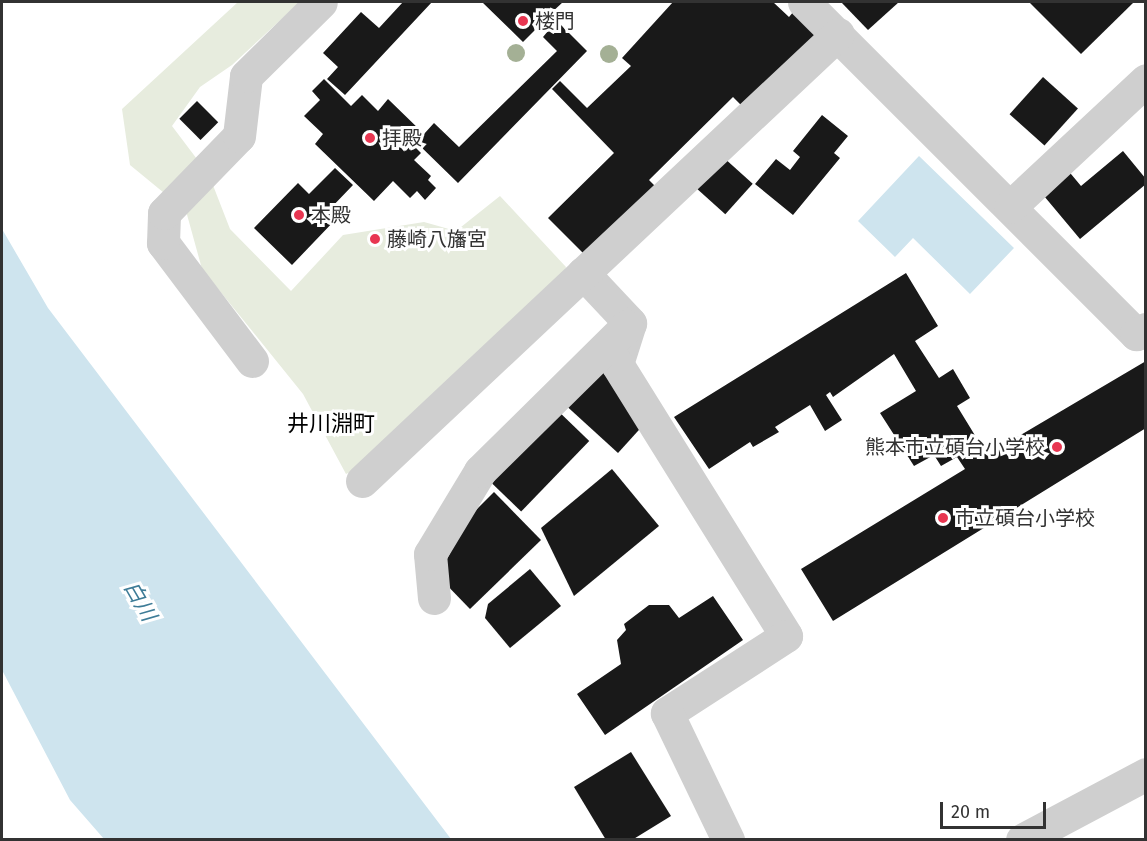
<!DOCTYPE html>
<html>
<head>
<meta charset="utf-8">
<style>
  body { margin:0 }
  #map { position:relative; width:1147px; height:841px; overflow:hidden; background:#fff; font-family:"Fira Sans","Noto Sans JP",sans-serif }
  div>[style] { position:absolute }
  .green>* { inset:0; background:#e7ecde }
  .water>* { inset:0; background:#cee4ee }
  .building>* { inset:0; background:#191919; transform-origin:0 0 }
  .minor>* { height:33px; margin:-16.5px; padding:0 16.5px; transform-origin:16.5px; border-radius:16.5px; background:#cfcfcf }
  .trees>* { width:18px; height:18px; margin:-9px; border-radius:50%; background:#a4b095 }
  .dots>* { width:16px; height:16px; translate:-50% -50%; box-sizing:border-box; border:3px solid #fff; border-radius:50% }
  span { translate:-50% -50%; white-space:nowrap; text-align:center; line-height:1.15; -webkit-text-stroke:6px #fff; paint-order:stroke }
  .poi-label { font-size:20px; color:#323232 }
  .left { translate:0 -50%; text-align:left }
  .right { translate:-100% -50%; text-align:right }
  .water-label { font-size:21px; color:#3e7c97; font-style:italic }
  .quarter-label { font-size:22px; color:#000 }
  .frame { position:absolute; inset:0; border:3px solid #323232; pointer-events:none }
  .scale { position:absolute; left:940px; top:802px; width:106px; height:27px; box-sizing:border-box; border:3px solid #323232; border-top:0; padding-left:8px; font-size:18px; line-height:21px; white-space:nowrap; color:#323232; -webkit-text-stroke:4px #fff; paint-order:stroke }
</style>
</head>
<body>
<div id="map">
  <div class="green">
    <div style="clip-path:polygon(238px 2px,300px 2px,232px 65px,200px 87px,172px 126px,209px 175px,230px 229px,291px 291px,343px 235px,424px 222px,456px 231px,500px 196px,566px 267px,560px 285px,367px 465px,346px 474px,303px 394px,202px 269px,186px 211px,130px 165px,122px 109px)"></div>
  </div>
  <div class="water">
    <div style="clip-path:polygon(919px 156px,1014px 248px,970px 294px,913px 238px,895px 257px,858px 221px)"></div>
    <div style="clip-path:polygon(2px 229px,48px 308px,451px 839px,104px 839px,70px 800px,2px 670px)"></div>
  </div>
  <div class="building">
    <div style="clip-path:polygon(403px 2px,432px 2px,345px 95px,327px 79px,338px 67px,323px 53px,361px 12px,379px 28px)"></div>
    <div style="clip-path:polygon(482px 2px,563px 2px,550px 14px,587px 51px,458px 183px,416px 142px,413px 145px,421px 153px,414px 160px,431px 176px,428px 180px,436px 188px,425px 200px,417px 191px,410px 198px,393px 181px,374px 201px,315px 144px,323px 134px,304px 116px,320px 100px,312px 91px,324px 79px,351px 106px,362px 95px,378px 111px,388px 99px,424px 134px,434px 123px,459px 147px,557px 51px,543px 37px,548px 31px,541px 24px,523px 42px)"></div>
    <div style="clip-path:polygon(673px 2px,773px 2px,789px 17px,794px 11px,820px 36px,745px 109px,733px 97px,649px 180px,661px 192px,586px 256px,548px 218px,614px 153px,552px 89px,560px 81px,587px 108px,631px 66px,622px 58px)"></div>
    <div style="clip-path:polygon(841px 2px,899px 2px,868px 30px)"></div>
    <div style="clip-path:polygon(1029px 2px,1134px 2px,1081px 54px)"></div>
    <div style="left:1043px;top:77px;width:47px;height:50px;rotate:42deg"></div>
    <div style="left:197px;top:101px;width:30px;height:25px;rotate:45deg"></div>
    <div style="clip-path:polygon(822px 115px,848px 136px,834px 153px,840px 158px,793px 215px,755px 184px,776px 159px,790px 170px,800px 157px,793px 151px)"></div>
    <div style="clip-path:polygon(1123px 151px,1146px 179px,1146px 184px,1080px 239px,1039px 190px,1066px 168px,1081px 186px)"></div>
    <div style="left:723px;top:157px;width:40px;height:41px;rotate:42deg"></div>
    <div style="clip-path:polygon(335px 168px,353px 185px,328px 211px,336px 219px,292px 265px,254px 228px,298px 183px,309px 194px)"></div>
    <div style="clip-path:polygon(906px 273px,938px 326px,915px 341px,939px 378px,953px 369px,970px 398px,957px 406px,987px 455px,1146px 361px,1146px 428px,833px 621px,801px 569px,965px 469px,957px 457px,941px 466px,934px 455px,914px 466px,880px 413px,916px 391px,894px 354px,833px 397px,830px 392px,826px 395px,842px 420px,825px 431px,810px 405px,775px 427px,779px 432px,753px 447px,750px 442px,709px 469px,674px 417px)"></div>
    <div style="clip-path:polygon(602px 364px,647px 421px,618px 453px,561px 401px)"></div>
    <div style="left:554px;top:407px;width:49px;height:98px;rotate:44deg"></div>
    <div style="clip-path:polygon(612px 469px,659px 526px,574px 596px,541px 528px)"></div>
    <div style="clip-path:polygon(494px 492px,541px 540px,470px 609px,438px 576px,469px 517px)"></div>
    <div style="clip-path:polygon(530px 569px,561px 606px,510px 648px,485px 618px,488px 604px)"></div>
    <div style="clip-path:polygon(713px 596px,743px 640px,605px 735px,577px 694px,621px 664px,617px 640px,626px 630px,624px 624px,649px 605px,669px 605px,679px 618px)"></div>
    <div style="clip-path:polygon(631px 752px,671px 816px,632px 840px,606px 840px,574px 787px)"></div>
  </div>
  <div class="minor">
    <div style="left:804px;top:2px;width:470px;rotate:45deg"></div>
    <div style="left:1136px;top:334px;width:11px;rotate:-27deg"></div>
    <div style="left:1010px;top:207px;width:186px;rotate:-43deg"></div>
    <div style="left:583px;top:273px;width:69px;rotate:46.8deg"></div>
    <div style="left:630px;top:323px;width:43px;rotate:107.6deg"></div>
    <div style="left:617px;top:364px;width:320px;rotate:58.1deg"></div>
    <div style="left:786px;top:636px;width:142px;rotate:147.1deg"></div>
    <div style="left:667px;top:713px;width:141px;rotate:64.3deg"></div>
    <div style="left:252px;top:361px;width:148px;rotate:-127deg"></div>
    <div style="left:163px;top:243px;width:30px;rotate:-88deg"></div>
    <div style="left:164px;top:213px;width:107px;rotate:-45.8deg"></div>
    <div style="left:239px;top:136px;width:60px;rotate:-83.3deg"></div>
    <div style="left:246px;top:76px;width:105px;rotate:-44.6deg"></div>
    <div style="left:362px;top:481px;width:653px;rotate:-43.2deg"></div>
    <div style="left:434px;top:598px;width:44px;rotate:-95.2deg"></div>
    <div style="left:430px;top:554px;width:97px;rotate:-58.9deg"></div>
    <div style="left:480px;top:471px;width:206px;rotate:-44.6deg"></div>
    <div style="left:1022px;top:840px;width:140px;rotate:-28deg"></div>
  </div>
  <div class="trees">
    <div style="left:516px;top:53px"></div>
    <div style="left:609px;top:54px"></div>
  </div>
  <div class="dots">
    <div style="left:523px;top:21px;background:#e83651"></div>
    <div style="left:370px;top:138px;background:#e83651"></div>
    <div style="left:299px;top:215px;background:#e83651"></div>
    <div style="left:375px;top:239px;background:#e83651"></div>
    <div style="left:1057px;top:447px;background:#e83651"></div>
    <div style="left:943px;top:518px;background:#e83651"></div>
  </div>
  <div class="poi-label">
    <span class="left" style="left:535px;top:21px">楼門</span>
    <span class="left" style="left:382px;top:138px">拝殿</span>
    <span class="left" style="left:311px;top:215px">本殿</span>
    <span class="left" style="left:387px;top:239px">藤崎八旛宮</span>
    <span class="right" style="left:1045px;top:447px">熊本市立碩台小学校</span>
    <span class="left" style="left:955px;top:518px">市立碩台小学校</span>
  </div>
  <div class="water-label">
    <span style="left:140px;top:601px;rotate:60deg">白川</span>
  </div>
  <div class="quarter-label">
    <span style="left:331px;top:424px">井川淵町</span>
  </div>
  <div class="frame"></div>
  <div class="scale">20 m</div>
</div>
</body>
</html>
